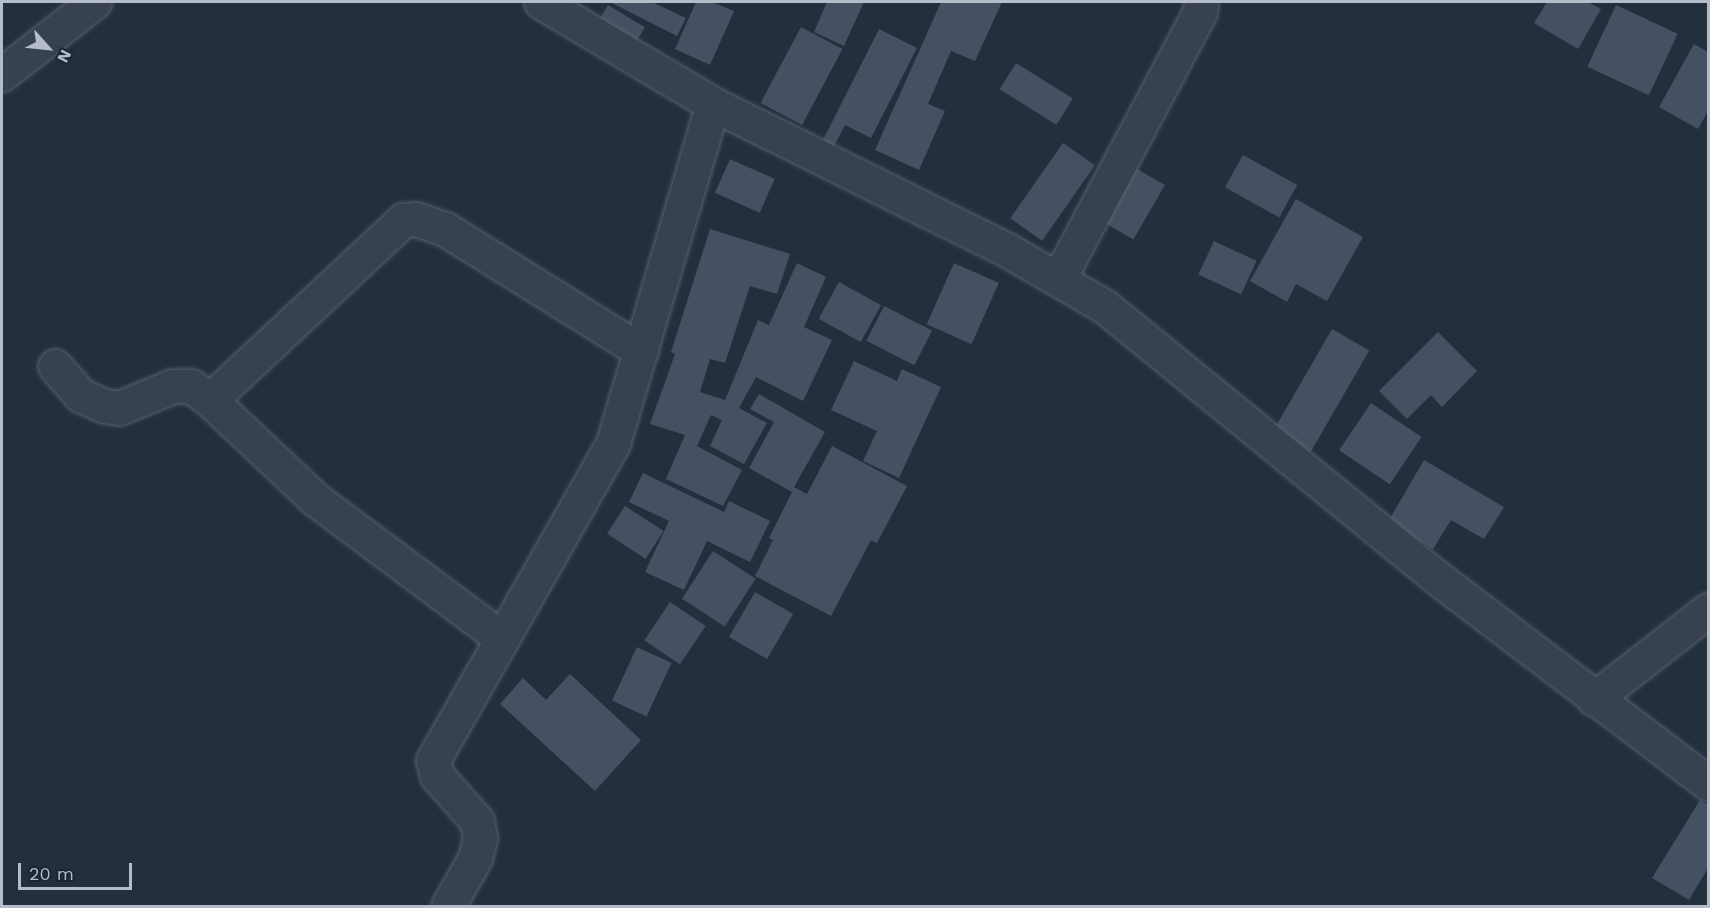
<!DOCTYPE html>
<html>
<head>
<meta charset="utf-8">
<style>
  body { margin:0 }
  #map { position:relative; width:1710px; height:908px; overflow:hidden; background:#242f3e; font-family:"Work Sans",sans-serif }
  div>[style] { position:absolute }
  .building>* { inset:0; background:#455162; transform-origin:0 0 }
  .roads { filter:drop-shadow(0 0 2px #565f6c) drop-shadow(0 0 2px #565f6c) }
  .street>* { height:33px; margin:-16.5px; padding:0 16.5px; transform-origin:16.5px; border-radius:16.5px; background:#38414e }
  span { translate:-50% -50%; white-space:nowrap; text-align:center; line-height:1.15; -webkit-text-stroke:6px #1d2633; paint-order:stroke }
  .frame { position:absolute; inset:0; border:3px solid #b4bcc9; pointer-events:none }
  .north { position:absolute; left:18px; top:18px; width:60px; height:60px; -webkit-text-stroke:4px #1d2633; paint-order:stroke; rotate:117deg; font-size:16px; font-weight:700; line-height:24px; text-align:center; color:#b4bcc9 }
  .north::after { content:''; display:block; margin:auto; width:21px; height:27px; background:#b4bcc9; clip-path:polygon(50% 0,100% 100%,50% 72%,0 100%) }
  .scale { position:absolute; left:18px; top:863px; width:114px; height:27px; box-sizing:border-box; border:3px solid #b4bcc9; border-top:0; padding-left:8px; font-size:18px; line-height:21px; white-space:nowrap; color:#b4bcc9; -webkit-text-stroke:4px #1d2633; paint-order:stroke }
</style>
</head>
<body>
<div id="map">
  <div class="building">
    <div style="clip-path:polygon(610px 2px,652px 2px,686px 18px,677px 36px)"></div>
    <div style="clip-path:polygon(696px 2px,712px 2px,734px 11px,710px 65px,675px 49px)"></div>
    <div style="clip-path:polygon(827px 2px,864px 2px,844px 46px,814px 32px)"></div>
    <div style="clip-path:polygon(941px 2px,1002px 2px,975px 61px,951px 51px,928px 104px,945px 111px,919px 170px,875px 150px)"></div>
    <div style="clip-path:polygon(1547px 2px,1588px 2px,1601px 9px,1578px 49px,1534px 23px)"></div>
    <div style="left:608px;top:5px;width:43px;height:26px;rotate:31deg"></div>
    <div style="left:1616px;top:5px;width:68px;height:68px;rotate:25deg"></div>
    <div style="left:801px;top:27px;width:47px;height:86px;rotate:28deg"></div>
    <div style="clip-path:polygon(879px 29px,917px 48px,871px 138px,845px 125px,834px 146px,823px 140px)"></div>
    <div style="clip-path:polygon(1694px 44px,1708px 52px,1708px 111px,1698px 129px,1659px 107px)"></div>
    <div style="left:1016px;top:63px;width:67px;height:31px;rotate:32deg"></div>
    <div style="left:1063px;top:143px;width:39px;height:92px;rotate:35deg"></div>
    <div style="left:1243px;top:155px;width:62px;height:37px;rotate:29deg"></div>
    <div style="left:730px;top:159px;width:49px;height:37px;rotate:24deg"></div>
    <div style="left:1132px;top:166px;width:38px;height:63px;rotate:30deg"></div>
    <div style="clip-path:polygon(1296px 199px,1363px 237px,1327px 301px,1296px 284px,1287px 302px,1250px 281px)"></div>
    <div style="clip-path:polygon(710px 229px,790px 254px,777px 294px,750px 286px,725px 363px,710px 359px,700px 392px,725px 400px,758px 320px,769px 325px,797px 263px,826px 277px,804px 327px,832px 340px,803px 401px,756px 377px,739px 408px,767px 423px,744px 464px,710px 446px,722px 420px,711px 415px,697px 446px,742px 470px,723px 506px,666px 479px,685px 435px,650px 424px,675px 354px,671px 352px)"></div>
    <div style="left:1214px;top:241px;width:47px;height:37px;rotate:25deg"></div>
    <div style="left:954px;top:263px;width:49px;height:67px;rotate:24deg"></div>
    <div style="left:839px;top:282px;width:48px;height:42px;rotate:29deg"></div>
    <div style="left:884px;top:306px;width:54px;height:39px;rotate:27deg"></div>
    <div style="left:1332px;top:329px;width:43px;height:125px;rotate:30deg"></div>
    <div style="clip-path:polygon(1438px 332px,1477px 371px,1442px 407px,1431px 395px,1407px 419px,1379px 391px)"></div>
    <div style="clip-path:polygon(854px 361px,897px 381px,902px 369px,941px 387px,899px 478px,863px 461px,877px 431px,831px 410px)"></div>
    <div style="clip-path:polygon(759px 394px,825px 432px,794px 487px,807px 494px,832px 446px,907px 486px,877px 543px,871px 540px,831px 616px,755px 576px,773px 540px,769px 538px,792px 492px,749px 468px,774px 422px,750px 409px)"></div>
    <div style="left:1371px;top:403px;width:61px;height:57px;rotate:34deg"></div>
    <div style="clip-path:polygon(1424px 460px,1504px 507px,1484px 539px,1451px 520px,1433px 549px,1388px 522px)"></div>
    <div style="clip-path:polygon(643px 473px,724px 512px,729px 501px,770px 521px,750px 562px,707px 541px,684px 590px,645px 572px,669px 521px,629px 502px)"></div>
    <div style="left:625px;top:506px;width:46px;height:33px;rotate:33deg"></div>
    <div style="left:713px;top:551px;width:51px;height:57px;rotate:33deg"></div>
    <div style="left:755px;top:592px;width:44px;height:52px;rotate:30deg"></div>
    <div style="left:670px;top:602px;width:43px;height:46px;rotate:34deg"></div>
    <div style="left:637px;top:647px;width:38px;height:59px;rotate:25deg"></div>
    <div style="clip-path:polygon(570px 674px,641px 740px,595px 791px,500px 704px,523px 678px,546px 700px)"></div>
    <div style="clip-path:polygon(1700px 800px,1708px 805px,1708px 868px,1689px 900px,1652px 878px)"></div>
  </div>
  <div class="roads">
    <div class="street">
      <div style="left:541px;top:2px;width:200px;rotate:30.7deg"></div>
      <div style="left:713px;top:104px;width:330px;rotate:26.4deg"></div>
      <div style="left:1009px;top:251px;width:110px;rotate:30.1deg"></div>
      <div style="left:1104px;top:306px;width:427px;rotate:39.2deg"></div>
      <div style="left:1435px;top:576px;width:343px;rotate:37.2deg"></div>
      <div style="left:2px;top:74px;width:117px;rotate:-38deg"></div>
      <div style="left:1059px;top:278px;width:301px;rotate:-62.1deg"></div>
      <div style="left:1200px;top:12px;width:10px;rotate:-84deg"></div>
      <div style="left:55px;top:366px;width:38px;rotate:49deg"></div>
      <div style="left:80px;top:395px;width:27px;rotate:24deg"></div>
      <div style="left:105px;top:406px;width:14px;rotate:8deg"></div>
      <div style="left:119px;top:408px;width:58px;rotate:-22.2deg"></div>
      <div style="left:173px;top:386px;width:18px"></div>
      <div style="left:191px;top:386px;width:24px;rotate:36deg"></div>
      <div style="left:210px;top:400px;width:144px;rotate:43.3deg"></div>
      <div style="left:315px;top:499px;width:231px;rotate:36.7deg"></div>
      <div style="left:210px;top:400px;width:264px;rotate:-43deg"></div>
      <div style="left:403px;top:220px;width:13px;rotate:-4deg"></div>
      <div style="left:416px;top:219px;width:31px;rotate:19deg"></div>
      <div style="left:445px;top:229px;width:231px;rotate:31.9deg"></div>
      <div style="left:1594px;top:699px;width:145px;rotate:-38deg"></div>
      <div style="left:448px;top:906px;width:55px;rotate:-60.6deg"></div>
      <div style="left:475px;top:858px;width:21px;rotate:-76deg"></div>
      <div style="left:480px;top:838px;width:17px;rotate:-100deg"></div>
      <div style="left:477px;top:821px;width:60px;rotate:-131.6deg"></div>
      <div style="left:437px;top:776px;width:16px;rotate:-104deg"></div>
      <div style="left:433px;top:760px;width:365px;rotate:-60.4deg"></div>
      <div style="left:613px;top:443px;width:353px;rotate:-73.6deg"></div>
    </div>
  </div>
  <div class="frame"></div>
  <div class="north">N</div>
  <div class="scale">20 m</div>
</div>
</body>
</html>
